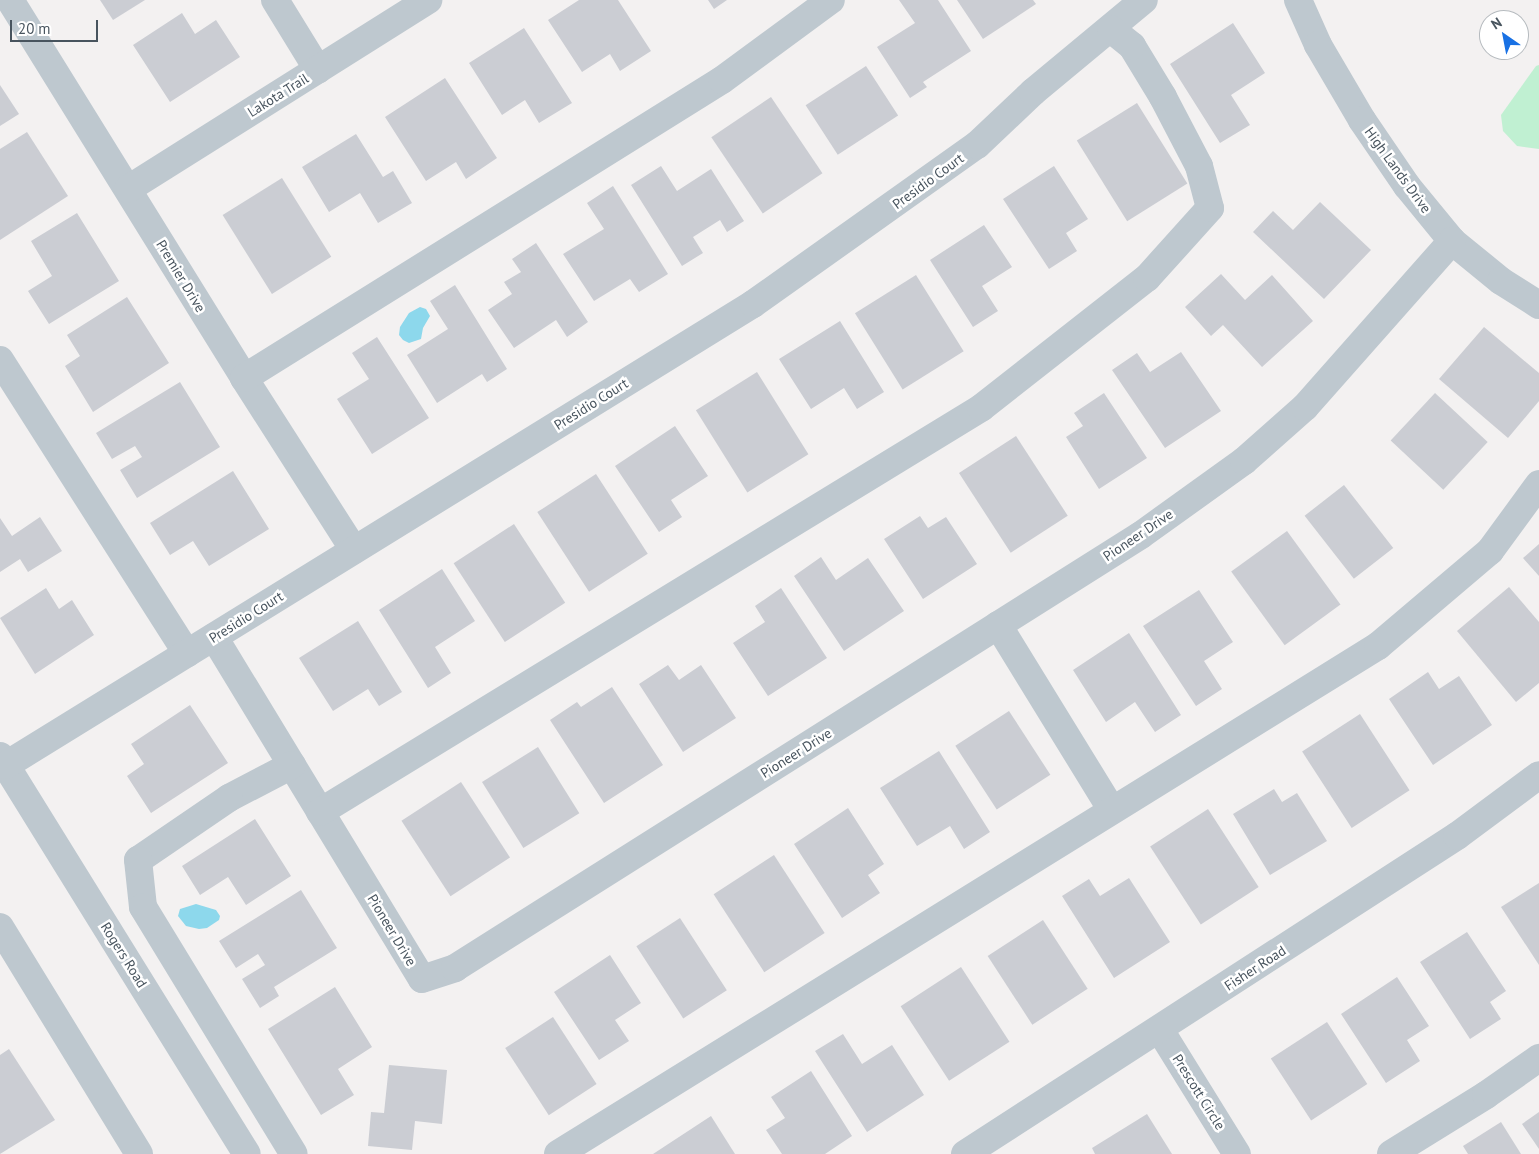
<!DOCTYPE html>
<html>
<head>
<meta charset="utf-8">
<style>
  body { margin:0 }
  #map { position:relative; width:1539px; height:1154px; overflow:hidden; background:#f3f1f1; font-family:"PT Sans",sans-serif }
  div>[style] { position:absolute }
  .green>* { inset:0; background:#c0f0d2 }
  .water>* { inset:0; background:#8dd8ec }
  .building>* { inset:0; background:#cbcdd3; transform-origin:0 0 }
  .minor>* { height:28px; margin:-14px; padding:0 14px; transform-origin:14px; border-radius:14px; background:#bec8cf }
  span { translate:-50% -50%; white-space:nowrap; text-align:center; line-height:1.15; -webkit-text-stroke:5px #fff; paint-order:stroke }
  .street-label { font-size:14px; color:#48545e }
  .north { position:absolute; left:1479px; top:10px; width:50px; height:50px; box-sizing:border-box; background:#fff; border:1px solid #b6bbbf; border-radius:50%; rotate:327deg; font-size:14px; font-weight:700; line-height:20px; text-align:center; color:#48545e }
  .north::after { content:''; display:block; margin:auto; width:18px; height:22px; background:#1971e4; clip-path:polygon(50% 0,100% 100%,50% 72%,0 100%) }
  .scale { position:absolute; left:10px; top:20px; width:88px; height:22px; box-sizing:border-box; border:2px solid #48545e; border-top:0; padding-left:6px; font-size:15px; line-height:18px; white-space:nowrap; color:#48545e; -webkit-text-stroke:4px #fff; paint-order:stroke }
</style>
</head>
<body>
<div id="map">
  <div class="green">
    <div style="clip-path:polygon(1539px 65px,1539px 149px,1517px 146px,1503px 131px,1501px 115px,1536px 66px)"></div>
  </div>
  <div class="water">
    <div style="clip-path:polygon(420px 307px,426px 309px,430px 316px,423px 328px,421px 339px,409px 343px,403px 340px,399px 335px,400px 327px,409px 313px)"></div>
    <div style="clip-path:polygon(196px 904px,216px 910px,220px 916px,219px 920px,207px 928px,199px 929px,186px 926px,178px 916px,180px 909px)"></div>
  </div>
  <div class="building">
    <div style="clip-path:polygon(100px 0,145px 0,113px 20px)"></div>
    <div style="clip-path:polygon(579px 0,618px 0,651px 51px,620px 71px,610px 54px,582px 72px,548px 20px)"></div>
    <div style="clip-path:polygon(708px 0,727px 0,714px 9px)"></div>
    <div style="clip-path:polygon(899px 0,938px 0,971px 51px,923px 82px,927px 87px,910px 98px,877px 47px,915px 23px)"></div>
    <div style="clip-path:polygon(957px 0,1033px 0,1036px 4px,983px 39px)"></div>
    <div style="clip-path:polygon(182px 13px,195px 34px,216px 20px,240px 57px,170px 102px,133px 45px)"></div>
    <div style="clip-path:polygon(1233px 23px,1265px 73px,1231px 95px,1250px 125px,1220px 143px,1170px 64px)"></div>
    <div style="clip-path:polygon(524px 28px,572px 103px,539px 123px,525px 100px,502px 115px,469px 63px)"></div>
    <div style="left:866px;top:66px;width:59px;height:72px;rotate:57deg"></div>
    <div style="clip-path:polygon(445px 78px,497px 158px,466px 179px,456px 162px,426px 181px,385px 117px)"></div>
    <div style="clip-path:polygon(0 85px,19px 114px,0 126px)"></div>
    <div style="left:771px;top:97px;width:92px;height:72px;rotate:56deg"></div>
    <div style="left:1137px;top:103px;width:95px;height:71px;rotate:58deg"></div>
    <div style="clip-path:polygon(27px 132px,68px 196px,0 240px,0 149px)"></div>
    <div style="clip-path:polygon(356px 134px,383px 177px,393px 171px,412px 203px,378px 223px,360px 193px,329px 212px,302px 167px)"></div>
    <div style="clip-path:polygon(661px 166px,677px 191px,711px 169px,744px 221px,727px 232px,720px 220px,693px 237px,703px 253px,682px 266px,631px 185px)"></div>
    <div style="clip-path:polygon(1054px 166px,1088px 219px,1066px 233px,1077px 251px,1049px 269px,1003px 199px)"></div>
    <div style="left:282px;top:178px;width:93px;height:70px;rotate:58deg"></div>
    <div style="clip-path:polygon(613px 186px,668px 274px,639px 292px,630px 279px,594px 301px,563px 254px,604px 229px,587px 203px)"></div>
    <div style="clip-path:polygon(1320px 202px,1371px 250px,1324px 299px,1253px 232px,1273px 211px,1293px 230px)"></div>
    <div style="clip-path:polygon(77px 213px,119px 281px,49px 324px,28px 291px,52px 276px,31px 241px)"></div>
    <div style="clip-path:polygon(984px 225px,1012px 267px,982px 286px,998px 311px,973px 327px,930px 260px)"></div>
    <div style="clip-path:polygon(536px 243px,588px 322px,567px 337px,556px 320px,514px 348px,488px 310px,512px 294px,504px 282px,521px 272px,512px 259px)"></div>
    <div style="clip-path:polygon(1221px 274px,1245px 300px,1272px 275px,1313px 321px,1262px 367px,1223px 325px,1211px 336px,1185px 307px)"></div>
    <div style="left:916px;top:275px;width:90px;height:72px;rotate:58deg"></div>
    <div style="clip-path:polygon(455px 285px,507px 369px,487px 382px,482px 374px,437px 403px,407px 355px,448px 329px,430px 301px)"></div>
    <div style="clip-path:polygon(127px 297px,169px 363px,93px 412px,65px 366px,80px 356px,67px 335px)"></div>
    <div style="clip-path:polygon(840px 321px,884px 392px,857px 409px,844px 388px,811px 409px,779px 359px)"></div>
    <div style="clip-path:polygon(1484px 327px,1539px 373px,1539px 401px,1508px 438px,1439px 379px)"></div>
    <div style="clip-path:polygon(377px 337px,429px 418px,372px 454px,337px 399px,369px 379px,352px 353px)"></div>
    <div style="clip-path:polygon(1181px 352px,1221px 411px,1165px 448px,1112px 370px,1137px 353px,1150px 372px)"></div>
    <div style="left:757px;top:372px;width:97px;height:72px;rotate:58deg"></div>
    <div style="clip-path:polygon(180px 382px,220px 447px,137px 498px,120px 470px,142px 457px,135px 446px,112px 459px,96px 433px)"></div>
    <div style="clip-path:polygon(1104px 393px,1147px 458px,1099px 489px,1066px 437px,1083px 426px,1074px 413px)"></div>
    <div style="left:1435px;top:393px;width:72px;height:65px;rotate:43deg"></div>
    <div style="clip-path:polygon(675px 426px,708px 476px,671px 500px,682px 517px,659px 532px,615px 466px)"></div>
    <div style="left:1016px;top:436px;width:95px;height:68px;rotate:57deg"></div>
    <div style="clip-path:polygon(233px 471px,269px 529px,209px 566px,193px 541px,170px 555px,150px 523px)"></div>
    <div style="left:596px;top:474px;width:95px;height:70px;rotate:57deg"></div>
    <div style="left:1344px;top:485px;width:80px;height:50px;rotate:52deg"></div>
    <div style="clip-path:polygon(920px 516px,928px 528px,946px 517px,977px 564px,923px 599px,884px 539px)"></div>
    <div style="clip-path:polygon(40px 517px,62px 551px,28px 572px,20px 559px,0 572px,0 518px,12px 536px)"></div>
    <div style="left:514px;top:524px;width:94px;height:72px;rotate:57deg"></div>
    <div style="left:1287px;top:531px;width:91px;height:69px;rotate:54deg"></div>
    <div style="clip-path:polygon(1539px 544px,1539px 576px,1523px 558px)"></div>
    <div style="clip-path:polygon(821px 557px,836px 580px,868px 558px,904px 611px,844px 651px,794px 576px)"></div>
    <div style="clip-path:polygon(442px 569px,475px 621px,435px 647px,451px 673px,428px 688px,379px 610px)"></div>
    <div style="clip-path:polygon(1509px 587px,1539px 622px,1539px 683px,1516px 702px,1457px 631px)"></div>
    <div style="clip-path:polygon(46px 588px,59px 609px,72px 600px,94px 635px,35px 674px,0 618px)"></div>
    <div style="clip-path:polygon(781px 588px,827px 658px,768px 696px,733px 643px,765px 622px,755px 606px)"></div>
    <div style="clip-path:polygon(1199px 590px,1233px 642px,1204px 661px,1222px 689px,1196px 706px,1143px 626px)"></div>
    <div style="clip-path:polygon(358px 621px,402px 692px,379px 706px,368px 689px,333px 711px,299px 658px)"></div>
    <div style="clip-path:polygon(1129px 633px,1181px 715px,1155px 732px,1135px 702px,1106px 722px,1073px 670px)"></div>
    <div style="clip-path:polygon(668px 665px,679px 680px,701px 665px,736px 718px,683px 752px,639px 684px)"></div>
    <div style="clip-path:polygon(1428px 672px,1439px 689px,1459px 676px,1492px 725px,1433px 765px,1389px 699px)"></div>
    <div style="clip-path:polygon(612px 687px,663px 765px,604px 803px,550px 720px,577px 702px,581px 707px)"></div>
    <div style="clip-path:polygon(190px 705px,228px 763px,151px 813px,127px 776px,144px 764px,131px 744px)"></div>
    <div style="left:1009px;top:711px;width:76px;height:64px;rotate:57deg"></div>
    <div style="left:1360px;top:714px;width:91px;height:69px;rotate:57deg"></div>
    <div style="left:538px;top:747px;width:78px;height:66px;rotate:58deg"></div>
    <div style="clip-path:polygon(939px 751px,990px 832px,964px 849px,950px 826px,917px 846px,880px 788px)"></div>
    <div style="left:461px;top:782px;width:90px;height:71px;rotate:57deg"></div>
    <div style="clip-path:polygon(1274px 789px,1282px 802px,1297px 793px,1327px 841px,1270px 875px,1233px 814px)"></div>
    <div style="clip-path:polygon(848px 808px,884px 864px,868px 875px,880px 893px,842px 918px,794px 844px)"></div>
    <div style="left:1208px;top:809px;width:93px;height:69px;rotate:57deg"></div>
    <div style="clip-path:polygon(255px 819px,291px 876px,246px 905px,228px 877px,200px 895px,182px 866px)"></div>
    <div style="left:774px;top:855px;width:93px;height:72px;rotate:57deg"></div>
    <div style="clip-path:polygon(1129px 878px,1170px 942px,1114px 978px,1062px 896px,1089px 879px,1100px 896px)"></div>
    <div style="clip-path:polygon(1539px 883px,1539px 965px,1501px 907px)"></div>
    <div style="clip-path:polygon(301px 890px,337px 948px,274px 987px,279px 996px,260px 1008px,242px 979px,265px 965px,258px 954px,236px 968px,219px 941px)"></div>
    <div style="left:680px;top:918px;width:86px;height:52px;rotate:57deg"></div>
    <div style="left:1043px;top:920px;width:82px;height:66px;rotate:57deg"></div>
    <div style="clip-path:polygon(1467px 932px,1506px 991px,1490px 1002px,1501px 1019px,1470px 1039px,1420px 962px)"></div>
    <div style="clip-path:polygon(610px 955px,641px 1003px,615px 1020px,629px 1041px,599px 1060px,554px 992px)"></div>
    <div style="left:961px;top:967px;width:89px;height:72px;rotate:57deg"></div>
    <div style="clip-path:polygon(1397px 977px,1429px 1026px,1407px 1040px,1420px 1061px,1386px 1083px,1341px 1014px)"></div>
    <div style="clip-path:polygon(335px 987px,372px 1047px,338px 1069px,354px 1095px,321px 1115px,268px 1029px)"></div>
    <div style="left:553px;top:1017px;width:80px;height:57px;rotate:57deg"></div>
    <div style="left:1327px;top:1022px;width:74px;height:67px;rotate:57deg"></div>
    <div style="clip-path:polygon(843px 1034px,862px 1064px,892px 1045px,924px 1095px,867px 1132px,815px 1051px)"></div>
    <div style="clip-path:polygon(9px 1049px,55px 1120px,0 1154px,0 1055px)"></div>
    <div style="clip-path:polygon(389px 1065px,447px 1070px,442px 1124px,415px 1121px,412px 1150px,368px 1146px,371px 1112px,384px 1113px)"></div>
    <div style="clip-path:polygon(811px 1071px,852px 1136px,825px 1154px,782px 1154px,766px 1130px,785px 1118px,771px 1097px)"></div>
    <div style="clip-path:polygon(1539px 1112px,1539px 1149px,1522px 1124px)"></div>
    <div style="clip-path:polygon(1147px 1114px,1172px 1154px,1095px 1154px,1092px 1148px)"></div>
    <div style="clip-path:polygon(711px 1116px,735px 1154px,653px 1154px)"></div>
    <div style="clip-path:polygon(1501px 1122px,1521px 1154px,1468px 1154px,1463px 1146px)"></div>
  </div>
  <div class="minor">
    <div style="left:10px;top:0;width:445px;rotate:58.2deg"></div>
    <div style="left:244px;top:378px;width:204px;rotate:57.4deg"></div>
    <div style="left:275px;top:0;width:82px;rotate:58.4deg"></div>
    <div style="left:1298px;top:0;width:49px;rotate:66deg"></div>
    <div style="left:1318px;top:45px;width:87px;rotate:59.6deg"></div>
    <div style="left:1362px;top:120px;width:80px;rotate:55.7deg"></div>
    <div style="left:1407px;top:186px;width:71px;rotate:50.7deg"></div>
    <div style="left:1452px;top:241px;width:63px;rotate:39.2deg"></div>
    <div style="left:1501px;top:281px;width:45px;rotate:32.3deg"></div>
    <div style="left:128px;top:189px;width:355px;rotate:-32.2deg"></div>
    <div style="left:0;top:360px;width:348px;rotate:57.5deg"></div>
    <div style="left:244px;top:378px;width:563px;rotate:-31.94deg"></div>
    <div style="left:722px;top:80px;width:135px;rotate:-36.3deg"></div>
    <div style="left:998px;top:625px;width:217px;rotate:58.4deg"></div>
    <div style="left:214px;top:637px;width:400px;rotate:58.7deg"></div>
    <div style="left:422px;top:979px;width:35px;rotate:-18deg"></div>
    <div style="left:455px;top:968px;width:811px;rotate:-32.26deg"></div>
    <div style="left:1141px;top:535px;width:127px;rotate:-35.7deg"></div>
    <div style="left:1244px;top:461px;width:81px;rotate:-41.5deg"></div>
    <div style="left:1305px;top:407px;width:222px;rotate:-48.5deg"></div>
    <div style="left:0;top:756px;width:468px;rotate:58.2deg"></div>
    <div style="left:6px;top:765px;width:878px;rotate:-31.68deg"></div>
    <div style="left:753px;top:304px;width:275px;rotate:-35.4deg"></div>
    <div style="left:977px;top:145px;width:77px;rotate:-43.4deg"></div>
    <div style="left:1033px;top:92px;width:144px;rotate:-39.7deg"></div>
    <div style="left:292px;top:765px;width:71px;rotate:152.4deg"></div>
    <div style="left:229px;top:798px;width:110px;rotate:145.7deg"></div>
    <div style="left:138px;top:860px;width:47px;rotate:83.9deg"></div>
    <div style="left:143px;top:907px;width:289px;rotate:58.6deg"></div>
    <div style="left:320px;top:812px;width:775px;rotate:-31.43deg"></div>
    <div style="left:981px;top:408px;width:211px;rotate:-38.1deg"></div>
    <div style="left:1147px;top:278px;width:94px;rotate:-48deg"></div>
    <div style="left:1210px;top:208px;width:43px;rotate:-104.7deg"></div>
    <div style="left:1199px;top:166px;width:78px;rotate:-117.6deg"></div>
    <div style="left:1163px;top:97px;width:60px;rotate:-121.3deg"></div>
    <div style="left:1132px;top:46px;width:27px;rotate:-141deg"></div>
    <div style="left:0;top:927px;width:266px;rotate:58.5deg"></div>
    <div style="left:1160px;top:1030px;width:146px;rotate:58.2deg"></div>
    <div style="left:558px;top:1154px;width:965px;rotate:-31.78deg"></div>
    <div style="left:1378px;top:646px;width:147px;rotate:-40.3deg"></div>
    <div style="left:1490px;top:551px;width:83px;rotate:-53.8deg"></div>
    <div style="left:965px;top:1154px;width:586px;rotate:-32.88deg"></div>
    <div style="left:1457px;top:836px;width:102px;rotate:-36.6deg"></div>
    <div style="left:1391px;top:1154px;width:112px;rotate:-31.8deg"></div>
    <div style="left:1486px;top:1095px;width:65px;rotate:-34.9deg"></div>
  </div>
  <div class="street-label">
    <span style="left:278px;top:95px;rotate:-32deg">Lakota Trail</span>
    <span style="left:1398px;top:170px;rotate:54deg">High Lands Drive</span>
    <span style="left:928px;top:181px;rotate:-36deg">Presidio Court</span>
    <span style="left:181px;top:276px;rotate:59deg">Premier Drive</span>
    <span style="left:591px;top:404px;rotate:-32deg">Presidio Court</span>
    <span style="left:1138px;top:535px;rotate:-34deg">Pioneer Drive</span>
    <span style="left:246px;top:617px;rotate:-32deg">Presidio Court</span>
    <span style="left:796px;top:753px;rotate:-32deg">Pioneer Drive</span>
    <span style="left:392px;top:930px;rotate:59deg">Pioneer Drive</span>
    <span style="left:124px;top:955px;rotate:58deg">Rogers Road</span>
    <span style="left:1255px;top:968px;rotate:-33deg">Fisher Road</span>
    <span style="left:1199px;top:1092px;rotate:58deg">Prescott Circle</span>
  </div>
  <div class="north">N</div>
  <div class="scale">20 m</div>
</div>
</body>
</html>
